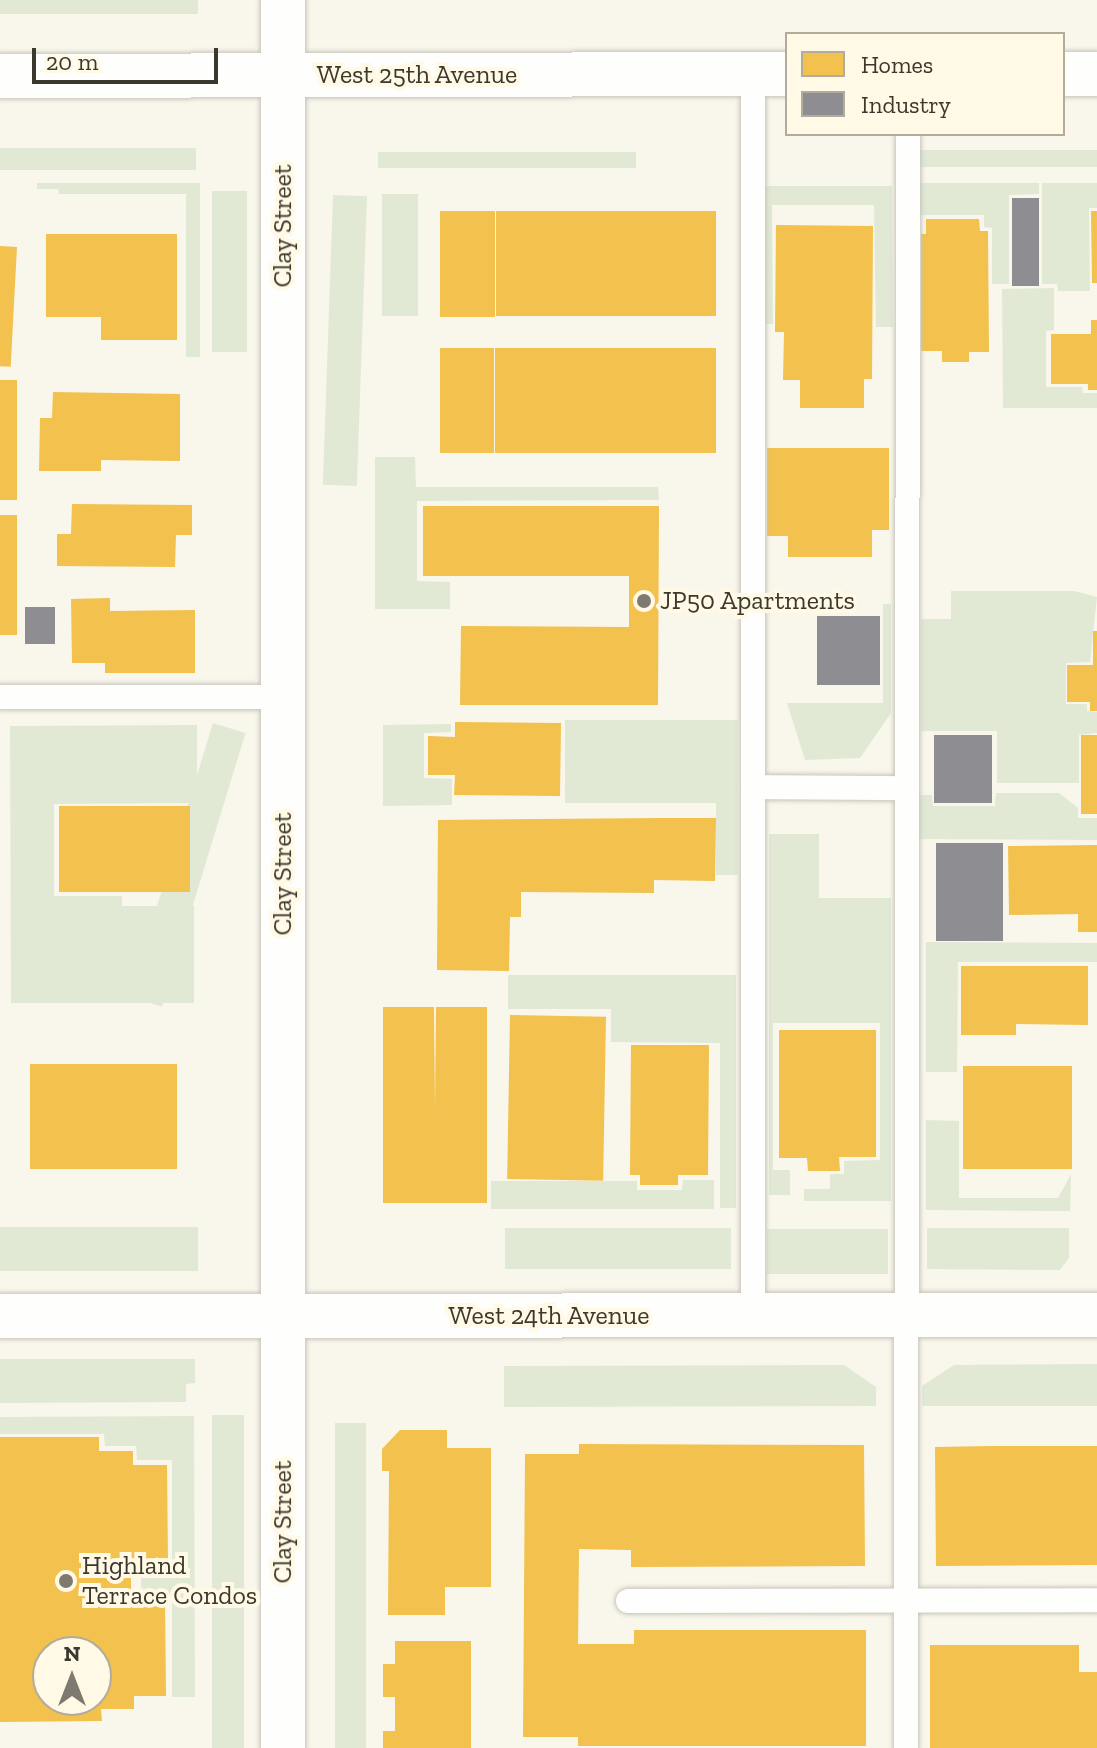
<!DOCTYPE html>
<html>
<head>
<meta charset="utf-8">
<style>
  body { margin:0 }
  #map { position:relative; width:1097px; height:1748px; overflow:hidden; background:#f9f6eb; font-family:"Zilla Slab",serif }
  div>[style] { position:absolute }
  .green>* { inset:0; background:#e1e9d5; transform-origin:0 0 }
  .homes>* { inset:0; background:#f2c14e; transform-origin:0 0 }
  .industry>* { inset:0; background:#8d8d92; transform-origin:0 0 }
  .roads { filter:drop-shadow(0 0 2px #c8c5bc) drop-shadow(0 0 2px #c8c5bc) }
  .service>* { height:24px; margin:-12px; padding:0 12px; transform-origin:12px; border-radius:12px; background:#fefefc }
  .minor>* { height:44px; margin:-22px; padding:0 22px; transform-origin:22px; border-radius:22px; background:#fefefc }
  .tertiary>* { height:44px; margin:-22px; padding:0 22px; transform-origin:22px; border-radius:22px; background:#fefefc }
  .dots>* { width:22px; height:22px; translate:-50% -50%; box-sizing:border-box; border:4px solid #fff9e5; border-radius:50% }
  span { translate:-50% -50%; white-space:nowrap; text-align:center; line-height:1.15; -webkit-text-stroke:8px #fff9e5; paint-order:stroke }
  .street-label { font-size:26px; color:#3b382e }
  .poi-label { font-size:26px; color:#3b382e }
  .left { translate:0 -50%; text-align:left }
  .legend { position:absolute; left:785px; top:32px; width:280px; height:104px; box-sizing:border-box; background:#fff9e5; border:2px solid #b1ac9c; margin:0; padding:10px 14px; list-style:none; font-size:24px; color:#3b382e }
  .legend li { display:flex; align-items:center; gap:16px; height:40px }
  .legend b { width:40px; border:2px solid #b1ac9c }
  .north { position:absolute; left:32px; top:1636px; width:80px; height:80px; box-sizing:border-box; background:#fff9e5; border:2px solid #b1ac9c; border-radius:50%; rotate:0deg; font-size:22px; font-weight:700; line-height:32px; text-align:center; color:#3b382e }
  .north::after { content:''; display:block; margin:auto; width:28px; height:36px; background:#7e7a70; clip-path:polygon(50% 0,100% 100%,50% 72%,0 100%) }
  .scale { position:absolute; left:32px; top:48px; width:186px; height:36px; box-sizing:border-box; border:4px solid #3b382e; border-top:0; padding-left:10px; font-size:24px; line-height:28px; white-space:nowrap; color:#3b382e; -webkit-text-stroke:6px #fff9e5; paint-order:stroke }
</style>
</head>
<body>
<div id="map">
  <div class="green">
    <div style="left:0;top:0;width:198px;height:14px"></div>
    <div style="left:0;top:148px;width:196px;height:22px"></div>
    <div style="left:920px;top:150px;width:177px;height:17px"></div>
    <div style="left:378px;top:152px;width:258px;height:16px"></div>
    <div style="clip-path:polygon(37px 183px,200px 183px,200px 357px,186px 357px,186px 194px,59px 194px,58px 189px,37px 189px)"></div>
    <div style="clip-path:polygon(920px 183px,1039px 183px,1039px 194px,1009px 195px,1009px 284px,992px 284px,992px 228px,984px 227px,984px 215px,920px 215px)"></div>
    <div style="clip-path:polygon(1042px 183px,1097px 183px,1097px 208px,1089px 208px,1090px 291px,1058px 291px,1057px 284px,1042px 284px)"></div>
    <div style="clip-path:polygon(763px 186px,892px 186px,893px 327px,876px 327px,874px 205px,772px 205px,773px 324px,763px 324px)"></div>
    <div style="left:212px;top:191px;width:35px;height:161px"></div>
    <div style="left:382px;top:194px;width:36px;height:122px"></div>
    <div style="left:333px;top:195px;width:34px;height:290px;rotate:2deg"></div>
    <div style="clip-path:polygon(1054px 288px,1054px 330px,1046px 331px,1046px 387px,1082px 387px,1083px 393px,1097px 393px,1097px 408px,1003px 408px,1002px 289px)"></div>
    <div style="clip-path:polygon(375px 457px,415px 457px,416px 487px,658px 487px,659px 500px,417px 501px,417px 581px,450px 582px,450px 609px,375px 609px)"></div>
    <div style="clip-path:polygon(951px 591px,1074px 591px,1097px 597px,1090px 662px,1066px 663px,1066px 704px,1087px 704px,1087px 711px,1097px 712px,1097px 733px,1079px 735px,1079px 783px,997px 783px,997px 731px,921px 731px,921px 619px,951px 619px)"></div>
    <div style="clip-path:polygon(883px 604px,891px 604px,891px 713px,860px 758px,805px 760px,787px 703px,883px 703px)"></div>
    <div style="clip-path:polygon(565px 720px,738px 720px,738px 875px,716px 875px,716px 803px,565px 803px)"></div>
    <div style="left:213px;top:723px;width:34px;height:286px;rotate:17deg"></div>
    <div style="clip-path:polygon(451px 724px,451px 732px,424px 733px,424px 778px,452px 779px,452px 805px,383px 806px,383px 725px)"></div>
    <div style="clip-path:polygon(197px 725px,197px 803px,54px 804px,54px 896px,122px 896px,122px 906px,194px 906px,194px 1003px,11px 1003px,10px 726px)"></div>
    <div style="clip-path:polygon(996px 793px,1059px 793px,1078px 808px,1078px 818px,1097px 818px,1097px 840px,916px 839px,916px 795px,932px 795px,933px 806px,995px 806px)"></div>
    <div style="clip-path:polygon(769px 834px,819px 834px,819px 898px,891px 898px,891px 1201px,804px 1201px,804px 1189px,830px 1189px,830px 1174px,844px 1174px,844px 1161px,880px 1160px,880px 1023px,773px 1023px,773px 1170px,790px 1170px,790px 1195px,769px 1195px)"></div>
    <div style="clip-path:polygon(926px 942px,1097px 943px,1097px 962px,958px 962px,957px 1072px,926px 1072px)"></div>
    <div style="clip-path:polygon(508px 975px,736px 975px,736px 1208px,720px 1208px,720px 1043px,611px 1042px,611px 1009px,508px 1009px)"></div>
    <div style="clip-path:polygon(926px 1120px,959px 1121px,959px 1198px,1058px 1198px,1071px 1174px,1070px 1211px,926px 1210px)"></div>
    <div style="clip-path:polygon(683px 1180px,714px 1180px,714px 1209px,491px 1209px,491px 1181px,637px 1181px,637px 1190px,682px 1190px)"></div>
    <div style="left:0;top:1227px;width:198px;height:44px"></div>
    <div style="left:505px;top:1228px;width:226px;height:41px"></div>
    <div style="clip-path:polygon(927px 1228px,1069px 1228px,1069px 1258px,1060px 1270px,927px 1269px)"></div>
    <div style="left:767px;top:1229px;width:121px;height:45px"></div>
    <div style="clip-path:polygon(0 1359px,195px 1359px,195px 1383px,186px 1384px,186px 1402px,0 1403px)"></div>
    <div style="clip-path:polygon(1097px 1364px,1097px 1406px,922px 1406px,922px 1386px,954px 1365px)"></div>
    <div style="clip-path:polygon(844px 1365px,876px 1387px,876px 1406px,504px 1407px,504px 1366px)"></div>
    <div style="left:244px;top:1415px;width:333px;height:32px;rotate:90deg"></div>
    <div style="clip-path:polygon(194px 1416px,195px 1697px,172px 1697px,172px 1597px,141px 1597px,141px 1565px,172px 1564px,172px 1460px,137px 1460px,136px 1446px,105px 1446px,104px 1434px,0 1434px,0 1417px)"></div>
    <div style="left:335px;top:1423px;width:31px;height:325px"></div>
  </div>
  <div class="homes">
    <div style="left:440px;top:211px;width:55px;height:106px"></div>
    <div style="left:496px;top:211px;width:220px;height:105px"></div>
    <div style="clip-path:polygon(1091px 211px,1097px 211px,1097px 283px,1092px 283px)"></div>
    <div style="clip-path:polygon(926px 219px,979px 219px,980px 231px,988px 231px,989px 352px,969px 352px,969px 362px,942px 362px,942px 351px,921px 351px,921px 234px,926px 234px)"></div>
    <div style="clip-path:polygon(776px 225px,873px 226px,872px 379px,864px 379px,864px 408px,800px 408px,800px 380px,783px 380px,784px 332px,775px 332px)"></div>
    <div style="clip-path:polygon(46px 234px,177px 234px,177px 340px,101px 340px,101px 317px,46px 317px)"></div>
    <div style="left:0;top:246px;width:17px;height:120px;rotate:3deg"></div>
    <div style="clip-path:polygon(1091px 320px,1097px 320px,1097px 390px,1088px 390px,1088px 384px,1051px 384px,1051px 334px,1091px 334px)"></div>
    <div style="left:440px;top:348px;width:54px;height:105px"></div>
    <div style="left:495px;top:348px;width:221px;height:105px"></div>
    <div style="left:0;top:380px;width:17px;height:120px"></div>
    <div style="clip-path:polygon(53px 392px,180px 394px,180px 461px,101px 460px,101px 471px,39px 471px,40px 418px,52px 418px)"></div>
    <div style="clip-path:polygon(767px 448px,889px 448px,889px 530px,872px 530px,872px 557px,788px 557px,788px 536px,767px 536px)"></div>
    <div style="clip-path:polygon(72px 504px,192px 505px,192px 535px,176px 535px,175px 567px,57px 566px,57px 534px,71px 534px)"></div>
    <div style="clip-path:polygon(423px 506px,659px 506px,658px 705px,460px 705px,461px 626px,629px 627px,629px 576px,423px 576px)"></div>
    <div style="left:0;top:515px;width:17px;height:120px"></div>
    <div style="clip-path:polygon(110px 598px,110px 611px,195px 610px,195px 673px,105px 673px,105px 663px,72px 663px,71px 599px)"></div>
    <div style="clip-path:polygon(1093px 631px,1097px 631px,1097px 711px,1090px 711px,1090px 702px,1067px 702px,1067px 665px,1093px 665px)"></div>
    <div style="clip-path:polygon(455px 722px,561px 723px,560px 796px,454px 795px,455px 775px,428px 775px,428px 736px,455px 737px)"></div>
    <div style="left:1081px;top:735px;width:16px;height:79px"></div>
    <div style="left:59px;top:806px;width:131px;height:86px"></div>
    <div style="clip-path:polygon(661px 818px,716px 818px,715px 881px,654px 880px,654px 893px,521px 892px,521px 917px,510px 917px,509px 971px,437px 970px,438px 820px)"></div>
    <div style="clip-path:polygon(1097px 845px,1097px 932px,1078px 932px,1078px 914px,1009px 915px,1008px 846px)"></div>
    <div style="clip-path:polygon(961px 966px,1088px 966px,1088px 1025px,1016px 1024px,1016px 1035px,961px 1035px)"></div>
    <div style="clip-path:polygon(383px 1007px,434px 1007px,435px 1112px,436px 1007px,487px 1007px,487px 1203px,383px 1203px)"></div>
    <div style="left:510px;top:1015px;width:96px;height:164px;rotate:1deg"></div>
    <div style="clip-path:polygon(779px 1030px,876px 1030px,876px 1157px,839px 1157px,840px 1171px,808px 1171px,807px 1158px,779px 1158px)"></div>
    <div style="clip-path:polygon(631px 1045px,709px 1045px,708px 1175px,678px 1175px,678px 1185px,640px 1185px,640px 1175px,630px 1175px)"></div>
    <div style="left:30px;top:1064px;width:147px;height:105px"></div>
    <div style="left:963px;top:1066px;width:109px;height:103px"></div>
    <div style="clip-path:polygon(400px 1430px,447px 1430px,447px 1448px,491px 1448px,491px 1587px,445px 1587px,445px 1615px,388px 1615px,389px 1471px,382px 1471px,382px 1449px)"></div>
    <div style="clip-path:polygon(evenodd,0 1437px,99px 1437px,99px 1451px,133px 1451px,133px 1465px,167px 1465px,168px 1562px,131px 1562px,131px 1600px,165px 1600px,166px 1696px,134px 1696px,134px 1709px,101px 1709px,102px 1721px,0 1722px,0 1437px,48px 1652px,96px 1652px,96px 1700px,48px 1700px,48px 1652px)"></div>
    <div style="clip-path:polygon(579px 1444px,864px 1445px,865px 1566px,631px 1567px,631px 1550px,579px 1549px,578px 1644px,634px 1644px,634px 1630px,866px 1630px,866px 1746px,578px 1746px,578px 1737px,523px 1737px,525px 1454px,579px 1454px)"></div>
    <div style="clip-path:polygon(992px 1446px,1097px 1446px,1097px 1565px,936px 1566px,935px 1447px)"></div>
    <div style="clip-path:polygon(395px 1641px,471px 1641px,471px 1748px,383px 1748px,383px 1731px,395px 1731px,395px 1697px,383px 1697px,383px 1664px,395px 1664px)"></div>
    <div style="clip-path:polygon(930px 1645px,1079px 1645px,1079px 1672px,1097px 1672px,1097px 1748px,930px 1748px)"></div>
  </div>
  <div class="industry">
    <div style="left:1012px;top:198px;width:27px;height:88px"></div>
    <div style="left:55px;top:607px;width:37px;height:30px;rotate:90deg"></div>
    <div style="left:817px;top:616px;width:63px;height:69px"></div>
    <div style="left:992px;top:735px;width:68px;height:58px;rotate:90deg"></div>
    <div style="left:936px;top:843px;width:67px;height:98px"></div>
  </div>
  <div class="roads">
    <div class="service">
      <div style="left:753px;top:75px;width:1240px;rotate:90deg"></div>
      <div style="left:0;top:697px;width:283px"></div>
      <div style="left:753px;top:787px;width:152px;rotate:0.4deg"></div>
      <div style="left:628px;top:1601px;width:469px;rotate:-0.1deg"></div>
      <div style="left:906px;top:1748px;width:1614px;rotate:-89.93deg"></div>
    </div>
    <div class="minor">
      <div style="left:1063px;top:74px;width:34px"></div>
      <div style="left:0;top:76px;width:787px;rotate:-0.15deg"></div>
      <div style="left:0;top:1316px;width:1097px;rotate:-0.05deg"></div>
    </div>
    <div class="tertiary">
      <div style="left:283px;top:0;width:1748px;rotate:90deg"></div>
    </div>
  </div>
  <div class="dots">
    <div style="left:644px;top:601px;background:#7e7a70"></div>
    <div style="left:66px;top:1581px;background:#7e7a70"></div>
  </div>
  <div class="street-label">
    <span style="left:417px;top:75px">West 25th Avenue</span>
    <span style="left:283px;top:226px;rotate:-90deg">Clay Street</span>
    <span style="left:283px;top:874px;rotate:-90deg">Clay Street</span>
    <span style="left:549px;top:1316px">West 24th Avenue</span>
    <span style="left:283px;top:1522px;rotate:-90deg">Clay Street</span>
  </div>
  <div class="poi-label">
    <span class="left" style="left:660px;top:601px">JP50 Apartments</span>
    <span class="left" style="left:82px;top:1581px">Highland<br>Terrace Condos</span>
  </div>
  <ul class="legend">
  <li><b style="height:22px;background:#f2c14e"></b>Homes</li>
  <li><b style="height:22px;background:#8d8d92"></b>Industry</li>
  </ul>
  <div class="north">N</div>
  <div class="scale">20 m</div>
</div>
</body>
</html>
